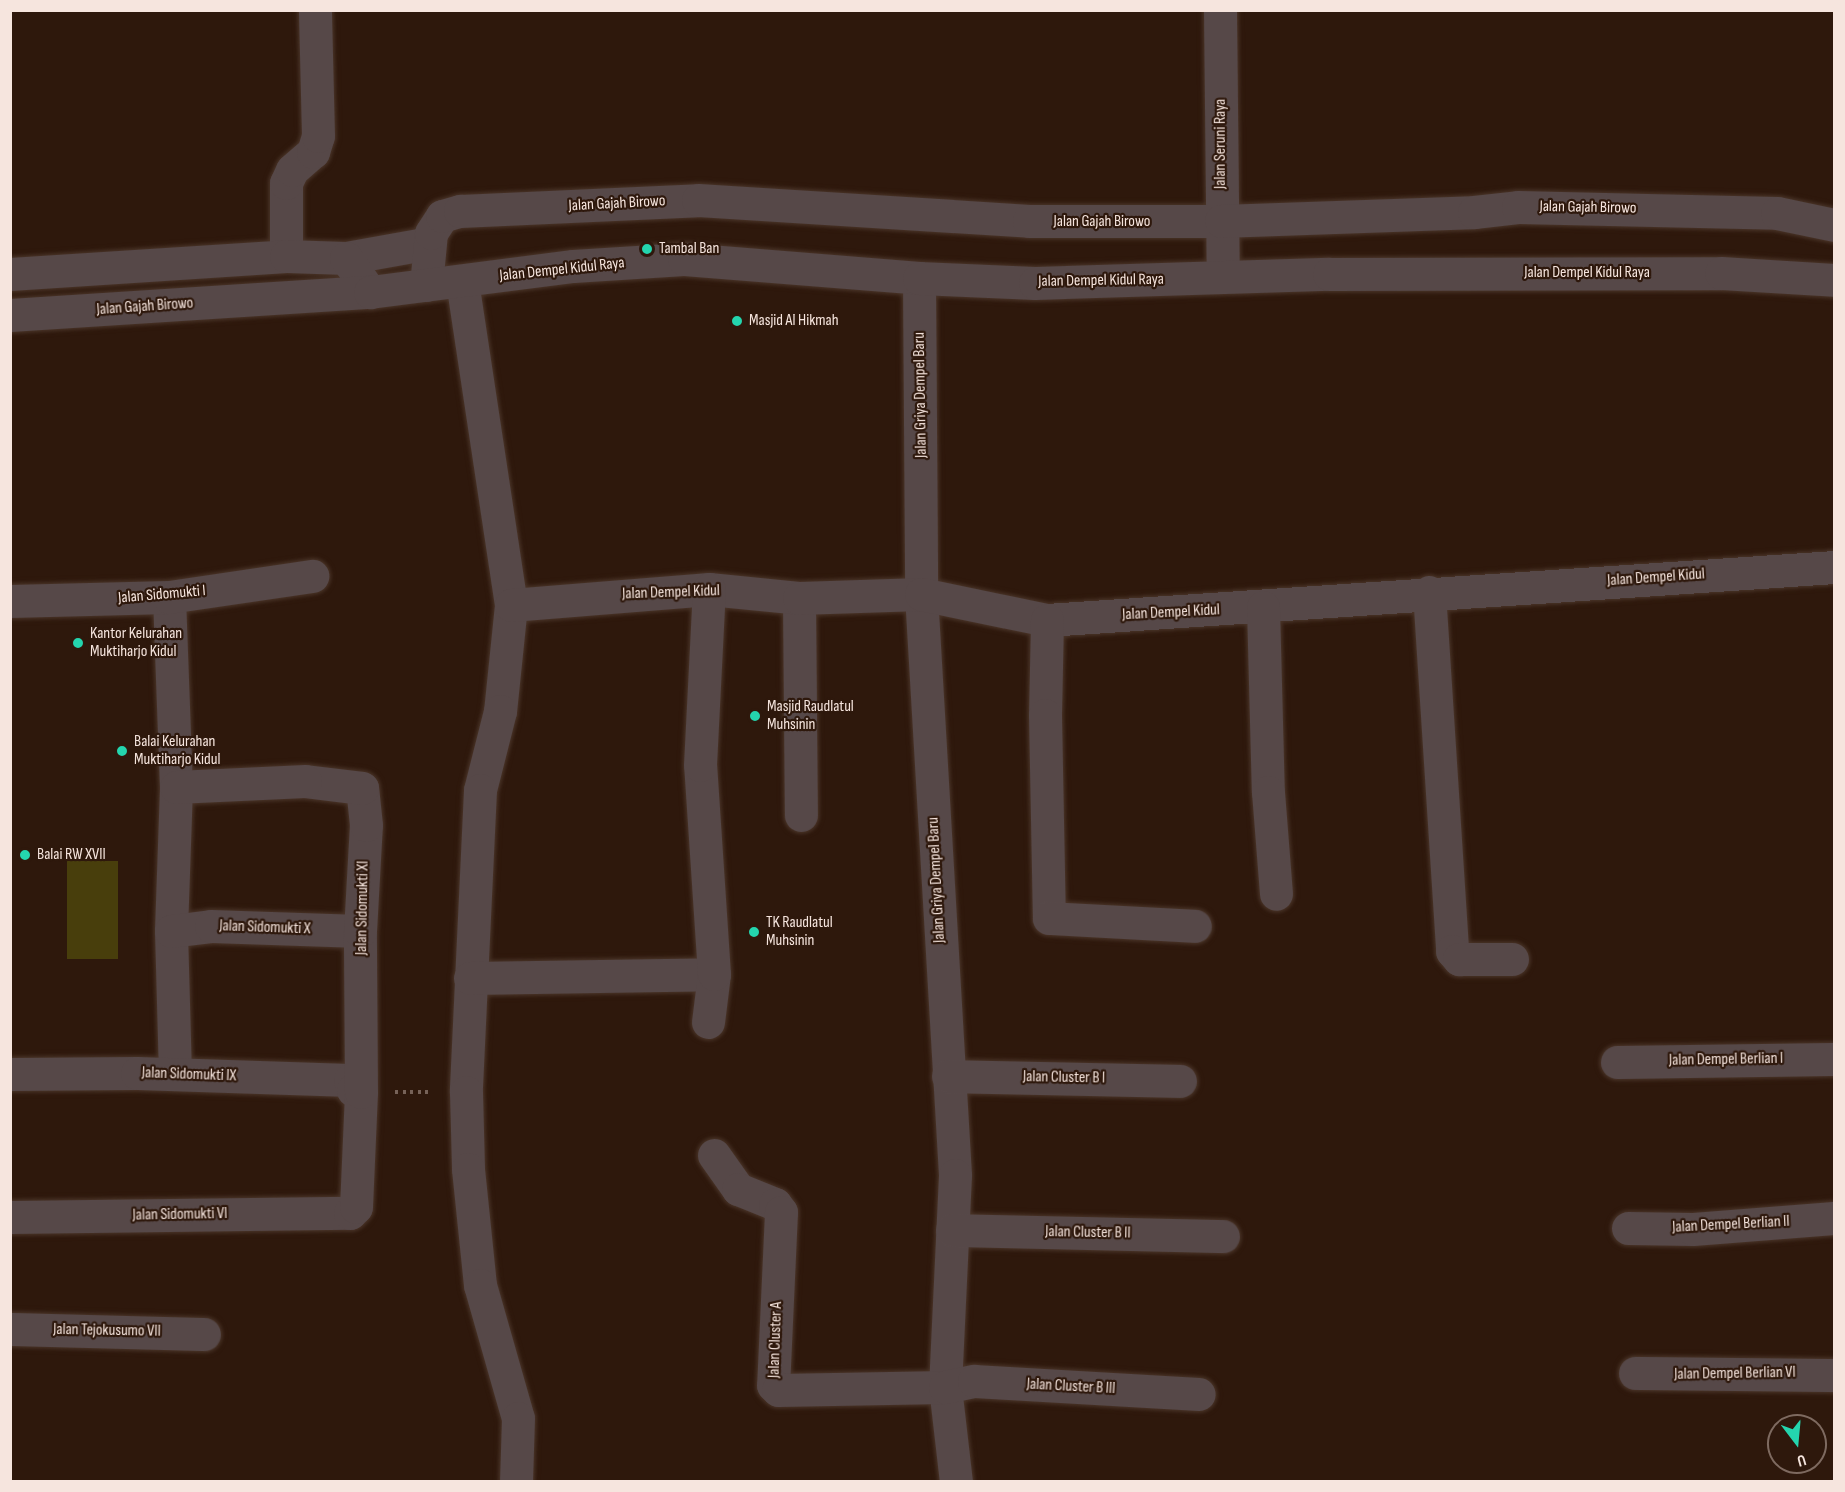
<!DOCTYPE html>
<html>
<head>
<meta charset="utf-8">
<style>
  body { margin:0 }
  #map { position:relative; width:1845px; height:1492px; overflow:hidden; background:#2e180c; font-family:"Sofia Sans Condensed",sans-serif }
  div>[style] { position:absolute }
  .green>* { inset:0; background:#483e0c; transform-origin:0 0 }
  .path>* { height:4px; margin-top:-2px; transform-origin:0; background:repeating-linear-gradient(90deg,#766258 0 3px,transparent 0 7.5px) }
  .roads { filter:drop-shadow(0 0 2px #4a3529) drop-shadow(0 0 2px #4a3529) }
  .minor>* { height:33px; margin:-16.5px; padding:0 16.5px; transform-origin:16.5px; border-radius:16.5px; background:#564848 }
  .dots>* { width:16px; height:16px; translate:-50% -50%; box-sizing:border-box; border:3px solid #2e180c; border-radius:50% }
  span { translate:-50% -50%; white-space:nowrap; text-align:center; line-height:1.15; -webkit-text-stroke:4.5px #2e180c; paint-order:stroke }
  .street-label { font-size:16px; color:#f6e5de }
  .poi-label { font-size:16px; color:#f6e5de }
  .left { translate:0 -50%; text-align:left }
  .frame { position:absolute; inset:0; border:12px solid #f6e5de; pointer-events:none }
  .north { position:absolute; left:1767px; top:1414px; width:60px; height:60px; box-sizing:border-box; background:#2e180c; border:2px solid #7e6a60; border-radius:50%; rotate:164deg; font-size:16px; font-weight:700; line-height:24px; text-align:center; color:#f6e5de }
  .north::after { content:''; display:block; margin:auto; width:21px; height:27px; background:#24d5ae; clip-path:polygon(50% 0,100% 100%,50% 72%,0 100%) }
</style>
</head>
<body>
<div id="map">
  <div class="green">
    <div style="left:67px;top:861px;width:51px;height:98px"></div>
  </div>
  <div class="path">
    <div style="left:395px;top:1092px;width:38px"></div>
  </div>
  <div class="roads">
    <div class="minor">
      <div style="left:1220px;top:10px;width:267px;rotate:89.4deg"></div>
      <div style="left:286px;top:256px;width:73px;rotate:-90deg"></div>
      <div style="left:286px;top:183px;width:14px;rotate:-65deg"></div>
      <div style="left:292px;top:170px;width:28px;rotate:-41deg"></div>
      <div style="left:313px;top:152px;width:17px;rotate:-73deg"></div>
      <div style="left:318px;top:136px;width:126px;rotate:-91.4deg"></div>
      <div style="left:346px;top:258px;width:85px;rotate:-10.1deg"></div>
      <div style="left:10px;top:274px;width:277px;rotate:-3.7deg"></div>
      <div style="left:286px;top:256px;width:60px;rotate:1.9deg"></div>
      <div style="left:346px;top:258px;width:42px;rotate:54.8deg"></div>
      <div style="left:919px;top:278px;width:316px;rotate:89.6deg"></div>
      <div style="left:921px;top:594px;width:582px;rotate:86.65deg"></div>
      <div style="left:955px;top:1175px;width:212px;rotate:92.7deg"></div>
      <div style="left:945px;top:1387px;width:96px;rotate:83.4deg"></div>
      <div style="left:462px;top:281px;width:328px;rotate:81.4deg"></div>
      <div style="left:511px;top:605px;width:107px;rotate:95.9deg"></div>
      <div style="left:500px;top:711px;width:81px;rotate:104.2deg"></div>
      <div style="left:480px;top:790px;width:302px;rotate:92.7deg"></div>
      <div style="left:466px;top:1092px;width:77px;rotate:88.5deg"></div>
      <div style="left:468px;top:1169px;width:117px;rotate:84.1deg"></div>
      <div style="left:480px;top:1285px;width:138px;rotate:74.1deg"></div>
      <div style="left:518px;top:1418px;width:64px;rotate:91.8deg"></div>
      <div style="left:426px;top:285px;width:52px;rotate:-84.5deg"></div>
      <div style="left:431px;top:233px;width:20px;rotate:-57deg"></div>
      <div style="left:442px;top:216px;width:19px;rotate:-16deg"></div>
      <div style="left:460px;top:211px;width:238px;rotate:-2.6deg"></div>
      <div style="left:698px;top:200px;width:332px;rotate:3.6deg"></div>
      <div style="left:1029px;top:221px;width:192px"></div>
      <div style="left:1221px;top:221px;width:253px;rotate:-2deg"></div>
      <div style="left:1474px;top:212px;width:44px;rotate:-6.5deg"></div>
      <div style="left:1518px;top:207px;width:259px;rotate:1.3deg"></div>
      <div style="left:1777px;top:213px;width:58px;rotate:11.9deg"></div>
      <div style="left:10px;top:315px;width:361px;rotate:-3.7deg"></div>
      <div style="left:370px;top:292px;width:205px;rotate:-7.3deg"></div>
      <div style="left:573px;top:266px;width:111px;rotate:-3.6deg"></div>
      <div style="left:684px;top:259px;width:236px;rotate:4.6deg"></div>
      <div style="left:919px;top:278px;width:116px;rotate:2.5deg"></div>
      <div style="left:1035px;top:283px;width:294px;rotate:-1.8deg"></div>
      <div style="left:1329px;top:274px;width:392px;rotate:-0.1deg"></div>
      <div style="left:1721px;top:273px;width:113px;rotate:3.5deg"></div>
      <div style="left:1429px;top:592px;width:360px;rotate:86.3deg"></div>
      <div style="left:1452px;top:951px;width:11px;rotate:49deg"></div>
      <div style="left:1459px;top:959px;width:53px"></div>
      <div style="left:169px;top:597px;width:190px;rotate:87.9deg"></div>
      <div style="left:176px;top:787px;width:144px;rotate:92deg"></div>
      <div style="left:171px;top:931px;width:143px;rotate:88.4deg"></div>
      <div style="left:799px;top:598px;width:217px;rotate:89.5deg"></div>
      <div style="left:10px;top:601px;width:159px;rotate:-1.4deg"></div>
      <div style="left:169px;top:597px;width:145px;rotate:-8.4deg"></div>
      <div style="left:511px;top:605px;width:199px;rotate:-4.6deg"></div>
      <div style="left:709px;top:589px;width:90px;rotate:5.7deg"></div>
      <div style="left:799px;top:598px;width:122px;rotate:-1.9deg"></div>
      <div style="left:921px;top:594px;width:129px;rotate:11.7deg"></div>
      <div style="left:1047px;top:620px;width:789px;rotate:-3.85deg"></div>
      <div style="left:1263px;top:607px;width:185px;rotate:88.5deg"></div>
      <div style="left:1268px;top:792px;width:102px;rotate:85.5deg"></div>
      <div style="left:1047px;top:620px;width:95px;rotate:91.2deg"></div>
      <div style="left:1045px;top:715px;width:203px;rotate:88.9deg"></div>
      <div style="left:1049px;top:918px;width:146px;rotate:3.1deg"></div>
      <div style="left:171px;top:931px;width:40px;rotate:-7.1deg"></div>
      <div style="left:211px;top:926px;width:149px;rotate:1.9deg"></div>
      <div style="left:470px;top:978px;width:244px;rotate:-0.9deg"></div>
      <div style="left:708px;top:1022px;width:48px;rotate:-82.9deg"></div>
      <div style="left:714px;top:974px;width:209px;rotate:-93.8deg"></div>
      <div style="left:700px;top:765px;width:176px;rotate:-87.1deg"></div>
      <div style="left:1617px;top:1062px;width:217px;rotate:-0.8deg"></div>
      <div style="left:10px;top:1074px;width:127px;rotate:-0.5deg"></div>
      <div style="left:137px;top:1073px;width:213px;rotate:1.9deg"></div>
      <div style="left:350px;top:1080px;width:10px;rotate:73deg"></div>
      <div style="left:353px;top:1090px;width:8px;rotate:14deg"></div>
      <div style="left:948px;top:1076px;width:232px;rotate:1.2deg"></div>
      <div style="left:714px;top:1155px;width:42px;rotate:54.8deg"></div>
      <div style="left:738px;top:1189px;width:40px;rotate:22deg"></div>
      <div style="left:775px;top:1204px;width:10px;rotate:53deg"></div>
      <div style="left:781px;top:1212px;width:173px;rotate:92.6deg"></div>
      <div style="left:773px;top:1385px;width:7px;rotate:45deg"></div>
      <div style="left:778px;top:1390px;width:167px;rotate:-1deg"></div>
      <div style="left:945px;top:1387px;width:30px;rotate:-12deg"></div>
      <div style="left:974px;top:1381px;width:225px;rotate:3.3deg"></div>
      <div style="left:10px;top:1217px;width:340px;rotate:-0.7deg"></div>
      <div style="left:350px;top:1213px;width:8px;rotate:-45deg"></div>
      <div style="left:356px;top:1207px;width:115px;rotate:-87.5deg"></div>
      <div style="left:361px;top:1092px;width:161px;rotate:-90.4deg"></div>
      <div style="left:360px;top:931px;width:106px;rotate:-86.8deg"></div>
      <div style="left:366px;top:825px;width:37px;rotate:-96deg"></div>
      <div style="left:362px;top:788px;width:57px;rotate:-173deg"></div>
      <div style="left:305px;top:781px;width:129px;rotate:177.3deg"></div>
      <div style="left:1628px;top:1228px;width:65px;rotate:0.9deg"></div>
      <div style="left:1693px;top:1229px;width:141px;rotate:-4.5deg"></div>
      <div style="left:952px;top:1230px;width:271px;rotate:1.3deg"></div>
      <div style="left:10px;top:1329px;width:194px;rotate:1.5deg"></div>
      <div style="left:1635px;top:1373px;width:199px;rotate:0.6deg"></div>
    </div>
  </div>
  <div class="dots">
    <div style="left:647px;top:249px;background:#24d5ae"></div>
    <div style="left:737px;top:321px;background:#24d5ae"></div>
    <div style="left:78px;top:643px;background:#24d5ae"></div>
    <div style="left:755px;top:716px;background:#24d5ae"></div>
    <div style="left:122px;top:751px;background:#24d5ae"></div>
    <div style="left:25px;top:855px;background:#24d5ae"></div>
    <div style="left:754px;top:932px;background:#24d5ae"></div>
  </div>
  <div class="street-label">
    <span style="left:1221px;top:144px;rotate:-90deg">Jalan Seruni Raya</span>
    <span style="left:617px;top:204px;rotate:-3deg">Jalan Gajah Birowo</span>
    <span style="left:1588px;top:208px;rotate:1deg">Jalan Gajah Birowo</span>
    <span style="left:1102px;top:222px">Jalan Gajah Birowo</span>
    <span style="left:562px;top:270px;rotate:-6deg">Jalan Dempel Kidul Raya</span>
    <span style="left:1587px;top:273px">Jalan Dempel Kidul Raya</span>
    <span style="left:1101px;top:281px;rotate:-1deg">Jalan Dempel Kidul Raya</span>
    <span style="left:145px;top:307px;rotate:-4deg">Jalan Gajah Birowo</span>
    <span style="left:921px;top:395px;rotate:-91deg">Jalan Griya Dempel Baru</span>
    <span style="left:1656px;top:578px;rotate:-4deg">Jalan Dempel Kidul</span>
    <span style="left:671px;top:593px;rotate:-2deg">Jalan Dempel Kidul</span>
    <span style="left:162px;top:595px;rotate:-5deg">Jalan Sidomukti I</span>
    <span style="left:1171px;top:613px;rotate:-3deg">Jalan Dempel Kidul</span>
    <span style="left:937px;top:880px;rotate:-93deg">Jalan Griya Dempel Baru</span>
    <span style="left:363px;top:908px;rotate:-89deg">Jalan Sidomukti XI</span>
    <span style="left:265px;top:928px;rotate:2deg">Jalan Sidomukti X</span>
    <span style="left:1726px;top:1060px;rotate:-1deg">Jalan Dempel Berlian I</span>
    <span style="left:189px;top:1075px;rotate:2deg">Jalan Sidomukti IX</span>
    <span style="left:1064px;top:1078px;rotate:1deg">Jalan Cluster B I</span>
    <span style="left:180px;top:1215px;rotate:-1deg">Jalan Sidomukti VI</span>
    <span style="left:1731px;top:1225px;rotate:-3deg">Jalan Dempel Berlian II</span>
    <span style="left:1088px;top:1233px;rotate:1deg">Jalan Cluster B II</span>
    <span style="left:107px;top:1331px;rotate:1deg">Jalan Tejokusumo VII</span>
    <span style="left:776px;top:1340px;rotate:-88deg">Jalan Cluster A</span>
    <span style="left:1735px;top:1374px;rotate:-1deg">Jalan Dempel Berlian VI</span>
    <span style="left:1071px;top:1387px;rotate:3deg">Jalan Cluster B III</span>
  </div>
  <div class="poi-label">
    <span class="left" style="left:659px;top:249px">Tambal Ban</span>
    <span class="left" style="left:749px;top:321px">Masjid Al Hikmah</span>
    <span class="left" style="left:90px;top:643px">Kantor Kelurahan<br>Muktiharjo Kidul</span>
    <span class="left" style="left:767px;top:716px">Masjid Raudlatul<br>Muhsinin</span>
    <span class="left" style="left:134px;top:751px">Balai Kelurahan<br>Muktiharjo Kidul</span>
    <span class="left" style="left:37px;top:855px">Balai RW XVII</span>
    <span class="left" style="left:766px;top:932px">TK Raudlatul<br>Muhsinin</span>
  </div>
  <div class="frame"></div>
  <div class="north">U</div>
</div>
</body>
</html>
